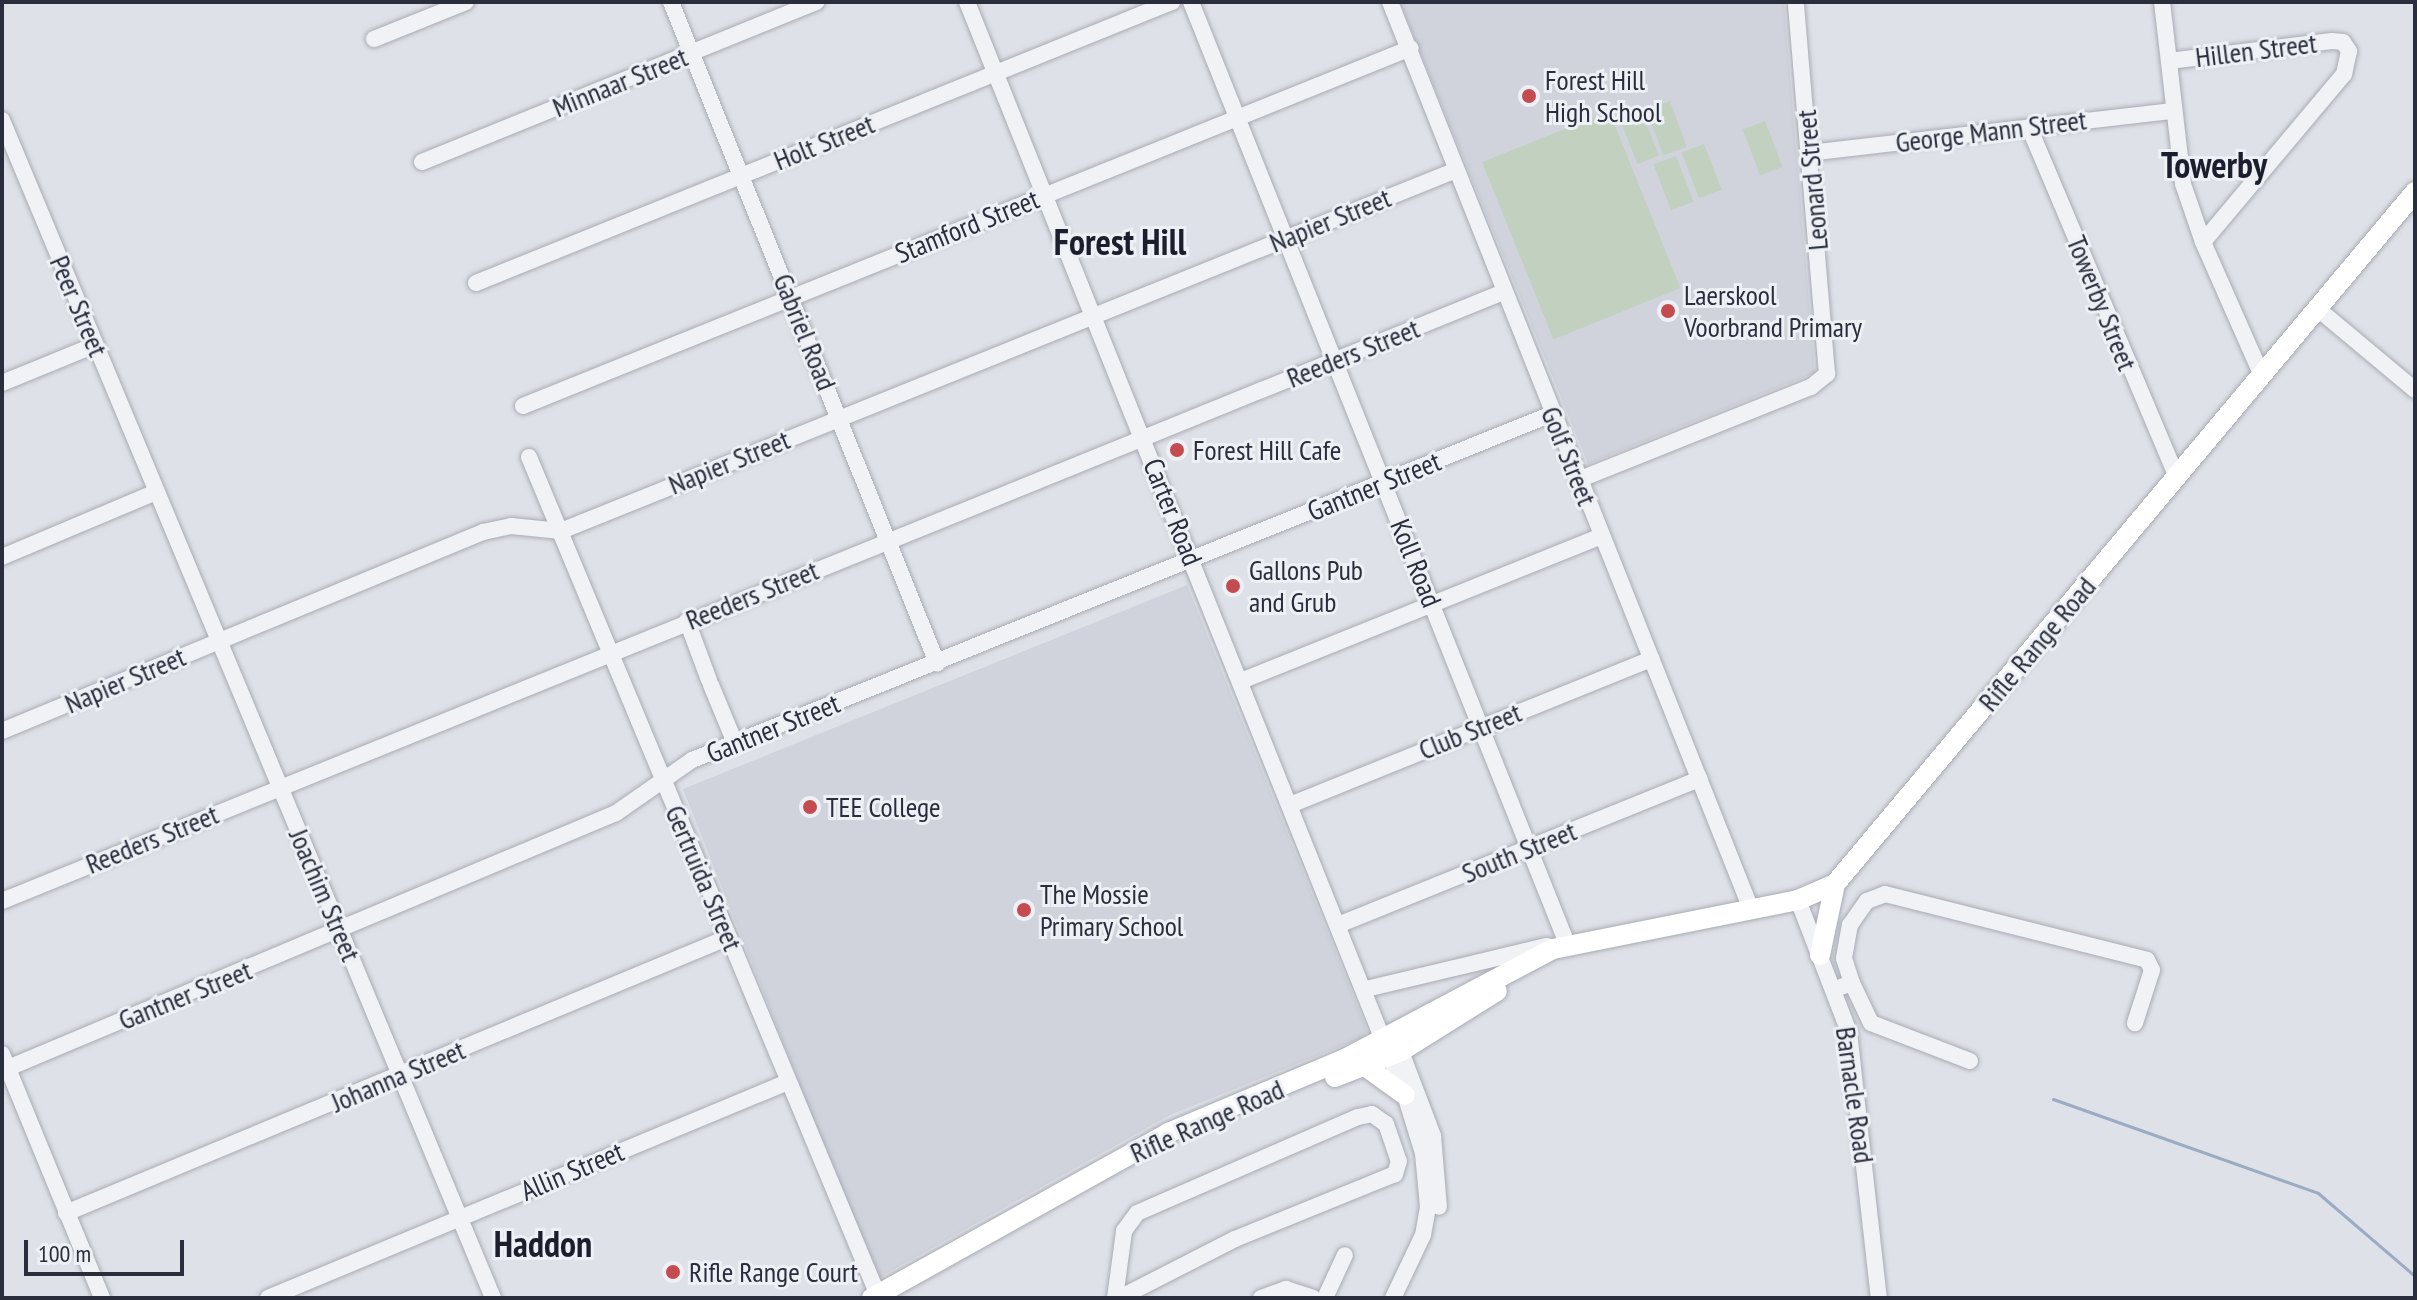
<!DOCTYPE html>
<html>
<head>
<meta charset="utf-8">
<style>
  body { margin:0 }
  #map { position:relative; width:2417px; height:1300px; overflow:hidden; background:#dee1e7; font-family:"PT Sans Narrow",sans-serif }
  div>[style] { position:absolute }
  .built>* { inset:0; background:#d0d3db }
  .green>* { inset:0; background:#c2d0c0; transform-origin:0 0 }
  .stream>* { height:3px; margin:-1.5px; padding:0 1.5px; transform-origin:1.5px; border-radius:1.5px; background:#9babc4 }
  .roads { filter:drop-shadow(0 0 2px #a8abb4) drop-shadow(0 0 2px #a8abb4) }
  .minor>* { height:16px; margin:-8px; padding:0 8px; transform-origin:8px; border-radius:8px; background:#f1f2f5 }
  .major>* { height:20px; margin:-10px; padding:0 10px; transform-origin:10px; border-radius:10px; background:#fff }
  .dots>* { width:22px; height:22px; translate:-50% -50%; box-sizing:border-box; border:4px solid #edf0f4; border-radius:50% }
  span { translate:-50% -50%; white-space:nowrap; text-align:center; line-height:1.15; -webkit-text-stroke:6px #edf0f4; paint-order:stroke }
  .street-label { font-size:28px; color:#292d3c }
  .poi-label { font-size:28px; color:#292d3c }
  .left { translate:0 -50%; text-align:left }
  .district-label { font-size:36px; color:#1b1f2d; font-weight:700 }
  .frame { position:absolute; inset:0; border:4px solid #292d3c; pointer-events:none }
  .scale { position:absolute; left:24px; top:1240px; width:160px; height:36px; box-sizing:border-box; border:4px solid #292d3c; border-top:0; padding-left:10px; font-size:24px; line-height:28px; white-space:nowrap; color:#292d3c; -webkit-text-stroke:6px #edf0f4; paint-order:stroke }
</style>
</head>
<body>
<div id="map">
  <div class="built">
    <div style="clip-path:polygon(1400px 2px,1784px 2px,1815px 373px,1588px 464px)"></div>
    <div style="clip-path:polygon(1187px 585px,1367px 1030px,1364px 1037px,1170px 1115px,877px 1279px,683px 789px)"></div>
  </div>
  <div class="green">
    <div style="left:1670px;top:101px;width:49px;height:25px;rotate:70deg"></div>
    <div style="left:1609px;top:111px;width:191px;height:137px;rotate:68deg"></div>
    <div style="left:1641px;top:111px;width:48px;height:23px;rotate:68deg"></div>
    <div style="left:1765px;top:121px;width:49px;height:24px;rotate:69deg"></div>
    <div style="left:1704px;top:144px;width:49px;height:24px;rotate:69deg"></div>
    <div style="left:1676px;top:156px;width:49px;height:24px;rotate:69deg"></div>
  </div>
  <div class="stream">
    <div style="left:2053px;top:1099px;width:281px;rotate:19.5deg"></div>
    <div style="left:2318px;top:1193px;width:128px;rotate:40.6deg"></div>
  </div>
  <div class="roads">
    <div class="minor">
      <div style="left:671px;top:2px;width:713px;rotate:68.08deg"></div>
      <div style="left:967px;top:2px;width:1177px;rotate:68.16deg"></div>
      <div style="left:1405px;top:1095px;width:61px;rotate:72.8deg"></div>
      <div style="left:1423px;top:1153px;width:54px;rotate:84.7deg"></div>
      <div style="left:1428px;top:1207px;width:28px;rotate:100deg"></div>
      <div style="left:1423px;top:1235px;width:70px;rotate:115.5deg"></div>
      <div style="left:1191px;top:2px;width:1016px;rotate:68.23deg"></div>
      <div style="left:1390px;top:2px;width:976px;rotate:68.3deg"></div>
      <div style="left:2162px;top:2px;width:183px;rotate:83.4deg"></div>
      <div style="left:2183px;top:184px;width:61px;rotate:71deg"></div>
      <div style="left:2203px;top:242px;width:146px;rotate:66.2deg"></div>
      <div style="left:374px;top:39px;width:99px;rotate:-21.9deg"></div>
      <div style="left:2169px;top:61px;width:164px;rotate:-7deg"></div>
      <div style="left:2332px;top:41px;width:11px;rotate:5deg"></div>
      <div style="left:2343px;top:42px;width:11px;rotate:56deg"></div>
      <div style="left:2349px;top:51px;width:24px;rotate:102deg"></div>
      <div style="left:2344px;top:74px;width:219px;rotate:130deg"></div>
      <div style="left:2px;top:120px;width:1276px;rotate:67.37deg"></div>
      <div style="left:2029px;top:127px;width:381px;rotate:67.1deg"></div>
      <div style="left:1809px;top:153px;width:367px;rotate:-6.6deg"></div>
      <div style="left:422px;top:162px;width:426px;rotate:-22.1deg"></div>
      <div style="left:476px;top:283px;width:751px;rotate:-21.99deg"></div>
      <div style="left:2318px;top:309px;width:126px;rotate:39.9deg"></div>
      <div style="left:2px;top:383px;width:100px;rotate:-22.2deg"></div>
      <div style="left:523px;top:406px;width:957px;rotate:-21.96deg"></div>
      <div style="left:529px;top:457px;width:911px;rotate:67.4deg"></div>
      <div style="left:1578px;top:480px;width:251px;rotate:-21.8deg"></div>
      <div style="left:1811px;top:387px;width:21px;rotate:-39deg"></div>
      <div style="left:1827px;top:374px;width:373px;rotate:-94.8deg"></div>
      <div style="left:2px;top:557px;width:167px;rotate:-22.9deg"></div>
      <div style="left:687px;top:621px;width:63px;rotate:69.6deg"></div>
      <div style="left:1241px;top:681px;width:388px;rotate:-21.9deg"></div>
      <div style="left:711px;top:685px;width:63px;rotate:67.5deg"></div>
      <div style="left:2px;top:731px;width:521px;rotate:-22.48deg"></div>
      <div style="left:483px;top:532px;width:29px;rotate:-12deg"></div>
      <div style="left:511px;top:526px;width:50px;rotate:5.7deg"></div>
      <div style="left:561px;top:531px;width:963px;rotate:-21.96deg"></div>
      <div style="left:1290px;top:805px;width:390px;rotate:-22deg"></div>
      <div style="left:1798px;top:900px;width:142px;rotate:68.9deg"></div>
      <div style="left:1849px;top:1032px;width:268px;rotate:83.6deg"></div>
      <div style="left:2px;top:901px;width:1620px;rotate:-22.08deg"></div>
      <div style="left:1338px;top:925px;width:390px;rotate:-22deg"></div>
      <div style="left:1852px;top:983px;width:44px;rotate:64.6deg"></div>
      <div style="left:1871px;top:1023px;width:106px;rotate:21deg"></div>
      <div style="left:1366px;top:989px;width:186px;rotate:-13.4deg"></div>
      <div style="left:1835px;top:989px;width:18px;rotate:-19deg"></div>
      <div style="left:1852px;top:983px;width:26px;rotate:-108deg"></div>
      <div style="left:1844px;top:958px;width:34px;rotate:-80deg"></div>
      <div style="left:1850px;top:925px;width:29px;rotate:-55deg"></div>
      <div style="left:1867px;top:901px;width:19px;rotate:-21deg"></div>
      <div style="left:1885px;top:894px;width:270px;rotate:14.1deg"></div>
      <div style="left:2147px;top:960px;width:11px;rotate:63deg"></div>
      <div style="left:2152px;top:970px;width:56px;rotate:107.8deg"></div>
      <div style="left:1397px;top:1041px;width:102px;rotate:69.2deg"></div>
      <div style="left:1433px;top:1136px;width:71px;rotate:85.2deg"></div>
      <div style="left:2px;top:1054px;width:264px;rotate:67.7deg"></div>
      <div style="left:8px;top:1068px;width:659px;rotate:-22.75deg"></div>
      <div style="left:616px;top:813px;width:93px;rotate:-34.9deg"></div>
      <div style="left:692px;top:760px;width:927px;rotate:-21.92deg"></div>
      <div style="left:66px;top:1213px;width:718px;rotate:-22.6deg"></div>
      <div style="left:268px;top:1298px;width:563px;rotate:-22.56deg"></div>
      <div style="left:1115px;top:1298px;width:68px;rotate:-82.3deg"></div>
      <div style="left:1124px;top:1231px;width:22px;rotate:-54deg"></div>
      <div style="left:1137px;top:1213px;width:241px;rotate:-23.5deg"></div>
      <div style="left:1358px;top:1117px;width:14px;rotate:-12deg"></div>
      <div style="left:1372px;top:1114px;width:17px;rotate:36deg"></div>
      <div style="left:1386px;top:1124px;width:39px;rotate:71deg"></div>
      <div style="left:1399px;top:1161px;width:14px;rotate:107deg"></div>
      <div style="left:1395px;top:1174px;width:173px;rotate:157.9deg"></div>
      <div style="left:1235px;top:1239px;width:130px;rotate:153deg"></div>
      <div style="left:1261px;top:1298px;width:27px;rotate:-20deg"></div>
      <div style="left:1286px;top:1289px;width:28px;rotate:18deg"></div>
      <div style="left:1325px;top:1298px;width:47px;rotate:-65.1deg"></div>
    </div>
    <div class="major">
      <div style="left:1820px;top:955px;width:73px;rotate:-78.1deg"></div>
      <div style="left:1365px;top:1066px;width:49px;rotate:35.9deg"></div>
      <div style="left:1335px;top:1077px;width:71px;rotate:-21.5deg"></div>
      <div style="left:1401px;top:1051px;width:113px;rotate:-32deg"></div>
      <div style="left:872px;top:1298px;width:339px;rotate:-29.1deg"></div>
      <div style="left:1168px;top:1133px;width:192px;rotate:-22.7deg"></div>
      <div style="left:1345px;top:1059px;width:235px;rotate:-27.9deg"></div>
      <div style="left:1553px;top:949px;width:250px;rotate:-11.3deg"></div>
      <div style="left:1798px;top:900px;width:40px;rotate:-23.4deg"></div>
      <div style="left:1835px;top:884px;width:903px;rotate:-50.03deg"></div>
    </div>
  </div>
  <div class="dots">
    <div style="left:1529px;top:96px;background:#c44b4f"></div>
    <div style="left:1668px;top:311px;background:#c44b4f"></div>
    <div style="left:1177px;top:450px;background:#c44b4f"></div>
    <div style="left:1233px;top:586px;background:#c44b4f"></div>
    <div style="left:810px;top:807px;background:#c44b4f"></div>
    <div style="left:1024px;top:910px;background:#c44b4f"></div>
    <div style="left:673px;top:1272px;background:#c44b4f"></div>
  </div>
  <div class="street-label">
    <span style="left:2256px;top:50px;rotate:-7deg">Hillen Street</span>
    <span style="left:620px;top:82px;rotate:-22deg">Minnaar Street</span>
    <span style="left:1991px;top:131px;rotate:-7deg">George Mann Street</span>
    <span style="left:824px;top:142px;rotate:-22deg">Holt Street</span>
    <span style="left:1812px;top:180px;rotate:-95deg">Leonard Street</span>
    <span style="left:1330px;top:220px;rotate:-22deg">Napier Street</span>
    <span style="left:967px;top:226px;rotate:-22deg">Stamford Street</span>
    <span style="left:2102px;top:303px;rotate:68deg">Towerby Street</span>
    <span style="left:79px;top:306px;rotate:67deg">Peer Street</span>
    <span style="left:805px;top:332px;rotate:68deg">Gabriel Road</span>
    <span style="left:1353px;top:353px;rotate:-22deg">Reeders Street</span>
    <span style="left:1569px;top:456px;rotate:68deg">Golf Street</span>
    <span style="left:729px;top:462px;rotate:-22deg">Napier Street</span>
    <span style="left:1374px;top:486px;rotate:-22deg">Gantner Street</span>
    <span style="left:1173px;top:512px;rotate:68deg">Carter Road</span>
    <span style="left:1416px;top:563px;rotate:68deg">Koll Road</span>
    <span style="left:752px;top:595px;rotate:-22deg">Reeders Street</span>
    <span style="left:2037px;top:644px;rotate:-50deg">Rifle Range Road</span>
    <span style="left:125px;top:680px;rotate:-23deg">Napier Street</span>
    <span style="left:773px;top:728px;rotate:-22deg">Gantner Street</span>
    <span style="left:1470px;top:731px;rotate:-22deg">Club Street</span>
    <span style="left:152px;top:839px;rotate:-22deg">Reeders Street</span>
    <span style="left:1519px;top:852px;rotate:-22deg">South Street</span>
    <span style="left:704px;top:878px;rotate:67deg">Gertruida Street</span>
    <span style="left:325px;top:895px;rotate:67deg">Joachim Street</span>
    <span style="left:185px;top:995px;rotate:-22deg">Gantner Street</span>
    <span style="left:398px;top:1076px;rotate:-23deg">Johanna Street</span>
    <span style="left:1855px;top:1095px;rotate:82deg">Barnacle Road</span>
    <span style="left:1207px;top:1121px;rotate:-24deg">Rifle Range Road</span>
    <span style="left:572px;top:1171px;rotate:-23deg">Allin Street</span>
  </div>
  <div class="poi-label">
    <span class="left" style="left:1545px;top:96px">Forest Hill<br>High School</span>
    <span class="left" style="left:1684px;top:311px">Laerskool<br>Voorbrand Primary</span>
    <span class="left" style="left:1193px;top:450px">Forest Hill Cafe</span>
    <span class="left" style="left:1249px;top:586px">Gallons Pub<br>and Grub</span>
    <span class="left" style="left:826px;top:807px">TEE College</span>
    <span class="left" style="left:1040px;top:910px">The Mossie<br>Primary School</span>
    <span class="left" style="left:689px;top:1272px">Rifle Range Court</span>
  </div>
  <div class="district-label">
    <span style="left:2214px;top:165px">Towerby</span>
    <span style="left:1120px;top:242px">Forest Hill</span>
    <span style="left:543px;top:1244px">Haddon</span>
  </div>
  <div class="frame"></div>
  <div class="scale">100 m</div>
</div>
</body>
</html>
